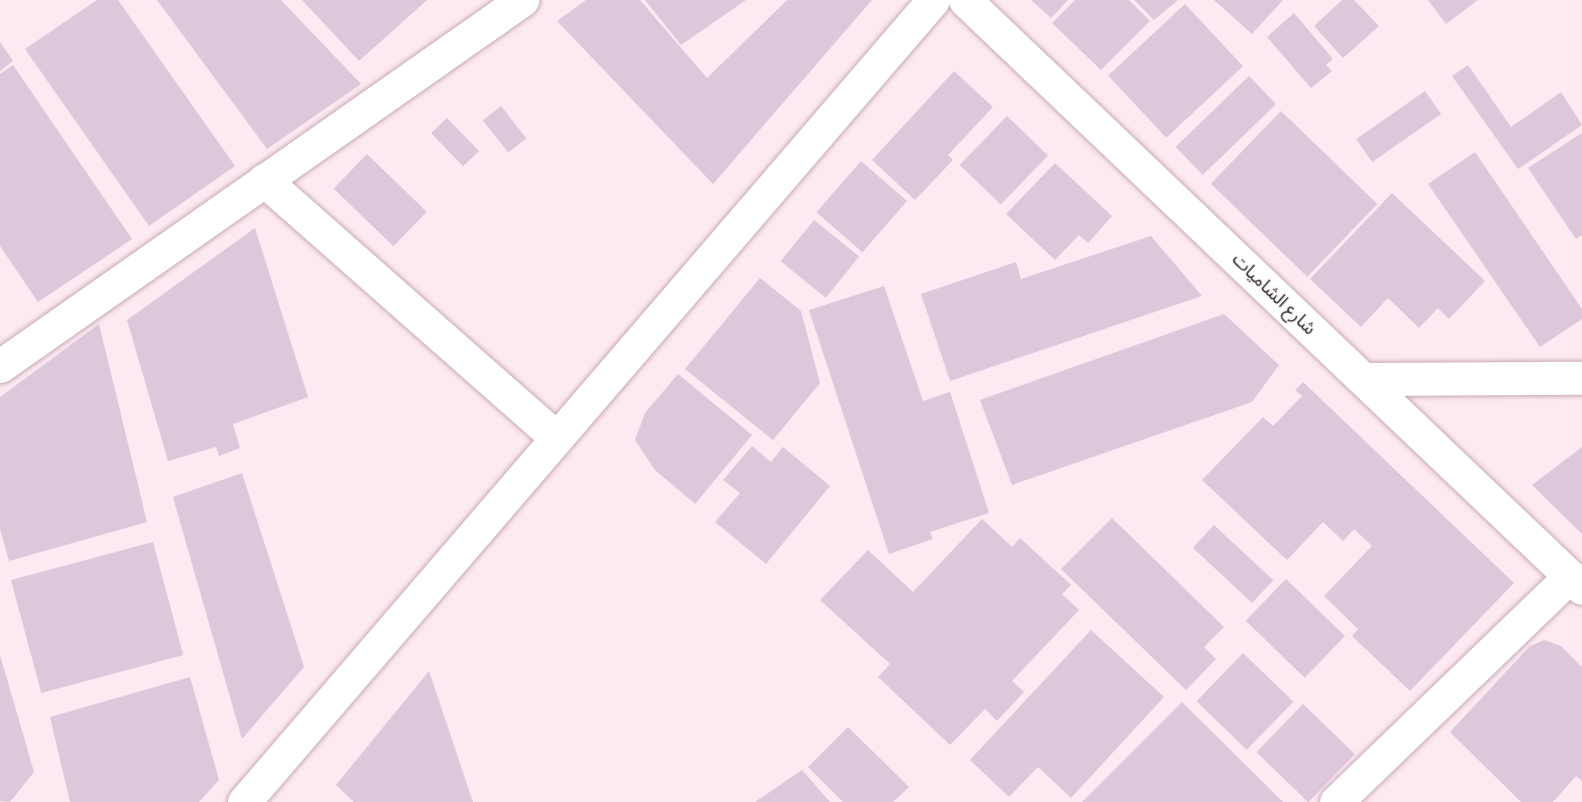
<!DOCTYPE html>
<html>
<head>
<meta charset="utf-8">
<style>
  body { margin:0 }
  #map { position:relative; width:1582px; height:802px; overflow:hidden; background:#fce9f1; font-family:"Roboto Condensed","Noto Sans Arabic",sans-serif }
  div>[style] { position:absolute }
  .building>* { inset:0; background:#dec6db; transform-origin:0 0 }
  .roads { filter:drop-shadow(0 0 2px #c7a9b6) drop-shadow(0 0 2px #c7a9b6) }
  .minor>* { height:33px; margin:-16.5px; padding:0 16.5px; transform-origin:16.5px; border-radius:16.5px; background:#fff }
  span { translate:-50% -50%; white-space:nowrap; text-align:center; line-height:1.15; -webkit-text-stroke:4.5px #fcfcfc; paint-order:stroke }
  .street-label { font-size:18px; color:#2b2025 }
</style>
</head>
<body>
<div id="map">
  <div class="building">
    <div style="clip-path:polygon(97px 0,118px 0,235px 166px,149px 226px,25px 49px)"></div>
    <div style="clip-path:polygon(157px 0,281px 0,361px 84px,267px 149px)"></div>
    <div style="clip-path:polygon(302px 0,427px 0,359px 61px)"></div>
    <div style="clip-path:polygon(586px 0,640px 0,707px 78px,787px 0,872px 0,713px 184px,557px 21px)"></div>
    <div style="clip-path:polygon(645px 0,746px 0,681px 45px)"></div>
    <div style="clip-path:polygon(1031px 0,1068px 0,1051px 18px)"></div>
    <div style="clip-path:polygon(1075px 0,1129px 0,1150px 21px,1101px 70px,1052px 23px)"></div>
    <div style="clip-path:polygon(1134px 0,1178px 0,1154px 20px)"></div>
    <div style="clip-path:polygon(1214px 0,1283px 0,1252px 34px)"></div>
    <div style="clip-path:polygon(1342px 0,1354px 0,1379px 26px,1343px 58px,1314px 26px)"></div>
    <div style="clip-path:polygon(1428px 0,1478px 0,1446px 24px)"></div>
    <div style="left:1185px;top:4px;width:85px;height:105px;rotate:47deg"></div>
    <div style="clip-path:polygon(1294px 13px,1333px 59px,1326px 65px,1332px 71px,1311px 88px,1267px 37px)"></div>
    <div style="clip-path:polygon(0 42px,13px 61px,0 71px)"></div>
    <div style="clip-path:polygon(13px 65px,132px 239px,38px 302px,0 246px,0 74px)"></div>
    <div style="clip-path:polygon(1468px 65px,1511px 127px,1561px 92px,1582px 125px,1518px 169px,1452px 76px)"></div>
    <div style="clip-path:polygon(954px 71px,993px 107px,948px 155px,953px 160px,915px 200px,872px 160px)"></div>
    <div style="left:1249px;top:76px;width:39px;height:102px;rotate:46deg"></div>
    <div style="left:1425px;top:91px;width:28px;height:84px;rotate:55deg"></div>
    <div style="left:501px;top:106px;width:41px;height:23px;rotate:52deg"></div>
    <div style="left:1281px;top:111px;width:134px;height:101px;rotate:44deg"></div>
    <div style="left:1007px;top:116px;width:57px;height:68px;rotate:44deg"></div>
    <div style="left:447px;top:118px;width:46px;height:22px;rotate:46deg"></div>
    <div style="clip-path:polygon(1582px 133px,1582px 235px,1576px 239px,1528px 168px)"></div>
    <div style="clip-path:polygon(1475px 152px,1582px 309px,1582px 319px,1540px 347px,1428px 184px)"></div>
    <div style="left:367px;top:154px;width:83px;height:48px;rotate:44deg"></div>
    <div style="left:861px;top:161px;width:61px;height:68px;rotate:41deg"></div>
    <div style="clip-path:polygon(1055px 163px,1112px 216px,1088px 243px,1079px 235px,1055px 260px,1006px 214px)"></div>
    <div style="clip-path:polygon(1392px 193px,1485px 281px,1449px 319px,1438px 308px,1419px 328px,1388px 298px,1361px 327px,1310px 279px)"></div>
    <div style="left:814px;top:220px;width:58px;height:53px;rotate:39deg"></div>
    <div style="clip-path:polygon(255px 228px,308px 397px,233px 424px,240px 448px,219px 456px,216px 447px,168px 461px,127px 320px)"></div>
    <div style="clip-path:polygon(1151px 236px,1202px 296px,950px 381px,921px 294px,1016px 262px,1021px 279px)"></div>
    <div style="clip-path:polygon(760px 278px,801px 311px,820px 383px,773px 440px,685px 369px)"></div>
    <div style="clip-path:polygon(884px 286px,923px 401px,950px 392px,989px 513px,930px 532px,933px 539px,889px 554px,809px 310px)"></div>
    <div style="clip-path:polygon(1224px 314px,1279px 365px,1252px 402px,1012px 485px,980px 400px)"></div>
    <div style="clip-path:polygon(99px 324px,147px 522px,9px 561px,0 529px,0 397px)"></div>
    <div style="clip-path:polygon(678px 374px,752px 435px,695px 504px,655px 470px,635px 440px,645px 413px)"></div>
    <div style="clip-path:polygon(1303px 382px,1514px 583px,1410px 691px,1352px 636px,1358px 629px,1324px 596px,1372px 546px,1354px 529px,1343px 541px,1323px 522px,1287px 560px,1202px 480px,1263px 417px,1273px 426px,1302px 396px,1295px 390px)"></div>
    <div style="clip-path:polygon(752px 446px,771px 462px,783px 447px,830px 486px,766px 564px,715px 522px,740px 493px,723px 480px)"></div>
    <div style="clip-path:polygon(1582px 447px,1582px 534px,1532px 485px)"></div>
    <div style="clip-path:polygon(242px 473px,304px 667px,242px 739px,173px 497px)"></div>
    <div style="clip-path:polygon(1112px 518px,1224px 627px,1204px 647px,1216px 659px,1186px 690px,1061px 569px)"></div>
    <div style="clip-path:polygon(982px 519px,1012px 547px,1020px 538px,1071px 585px,1062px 594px,1079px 610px,1012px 681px,1024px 692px,997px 721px,985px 709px,950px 745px,878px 677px,890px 664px,820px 600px,868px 550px,913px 592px)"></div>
    <div style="left:1214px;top:525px;width:81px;height:31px;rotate:43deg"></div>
    <div style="left:153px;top:542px;width:117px;height:147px;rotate:75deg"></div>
    <div style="left:1286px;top:579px;width:82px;height:58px;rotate:44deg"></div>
    <div style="clip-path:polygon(1091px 630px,1164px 697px,1071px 798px,1038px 767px,1009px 797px,970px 760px)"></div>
    <div style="clip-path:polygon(1544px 640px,1561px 646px,1582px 667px,1582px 781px,1576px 776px,1553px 802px,1521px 802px,1450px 732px,1530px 646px)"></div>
    <div style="left:1243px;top:653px;width:70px;height:67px;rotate:44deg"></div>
    <div style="clip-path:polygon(0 655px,34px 772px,10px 802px,0 801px)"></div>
    <div style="clip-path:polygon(429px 671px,473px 802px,354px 802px,336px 785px)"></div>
    <div style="clip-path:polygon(190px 677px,219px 780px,199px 802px,70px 802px,50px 717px)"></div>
    <div style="clip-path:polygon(1182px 702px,1283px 802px,1082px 802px)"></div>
    <div style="left:1303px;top:704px;width:72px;height:67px;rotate:44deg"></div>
    <div style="clip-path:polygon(848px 727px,909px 787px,893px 802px,843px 802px,808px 767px)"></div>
    <div style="clip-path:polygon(802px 770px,830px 802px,755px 802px)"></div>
  </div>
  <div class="roads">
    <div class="minor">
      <div style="left:965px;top:0;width:852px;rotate:43.62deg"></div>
      <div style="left:264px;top:180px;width:390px;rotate:41.4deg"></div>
      <div style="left:0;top:366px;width:638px;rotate:-35.04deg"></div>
      <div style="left:1364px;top:379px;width:218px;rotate:-0.3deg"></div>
      <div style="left:244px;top:802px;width:1057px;rotate:-49.33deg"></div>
      <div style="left:1336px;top:802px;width:325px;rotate:-44deg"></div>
    </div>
  </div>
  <div class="street-label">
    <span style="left:1274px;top:294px;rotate:44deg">شارع الشاميات</span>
  </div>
</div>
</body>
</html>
